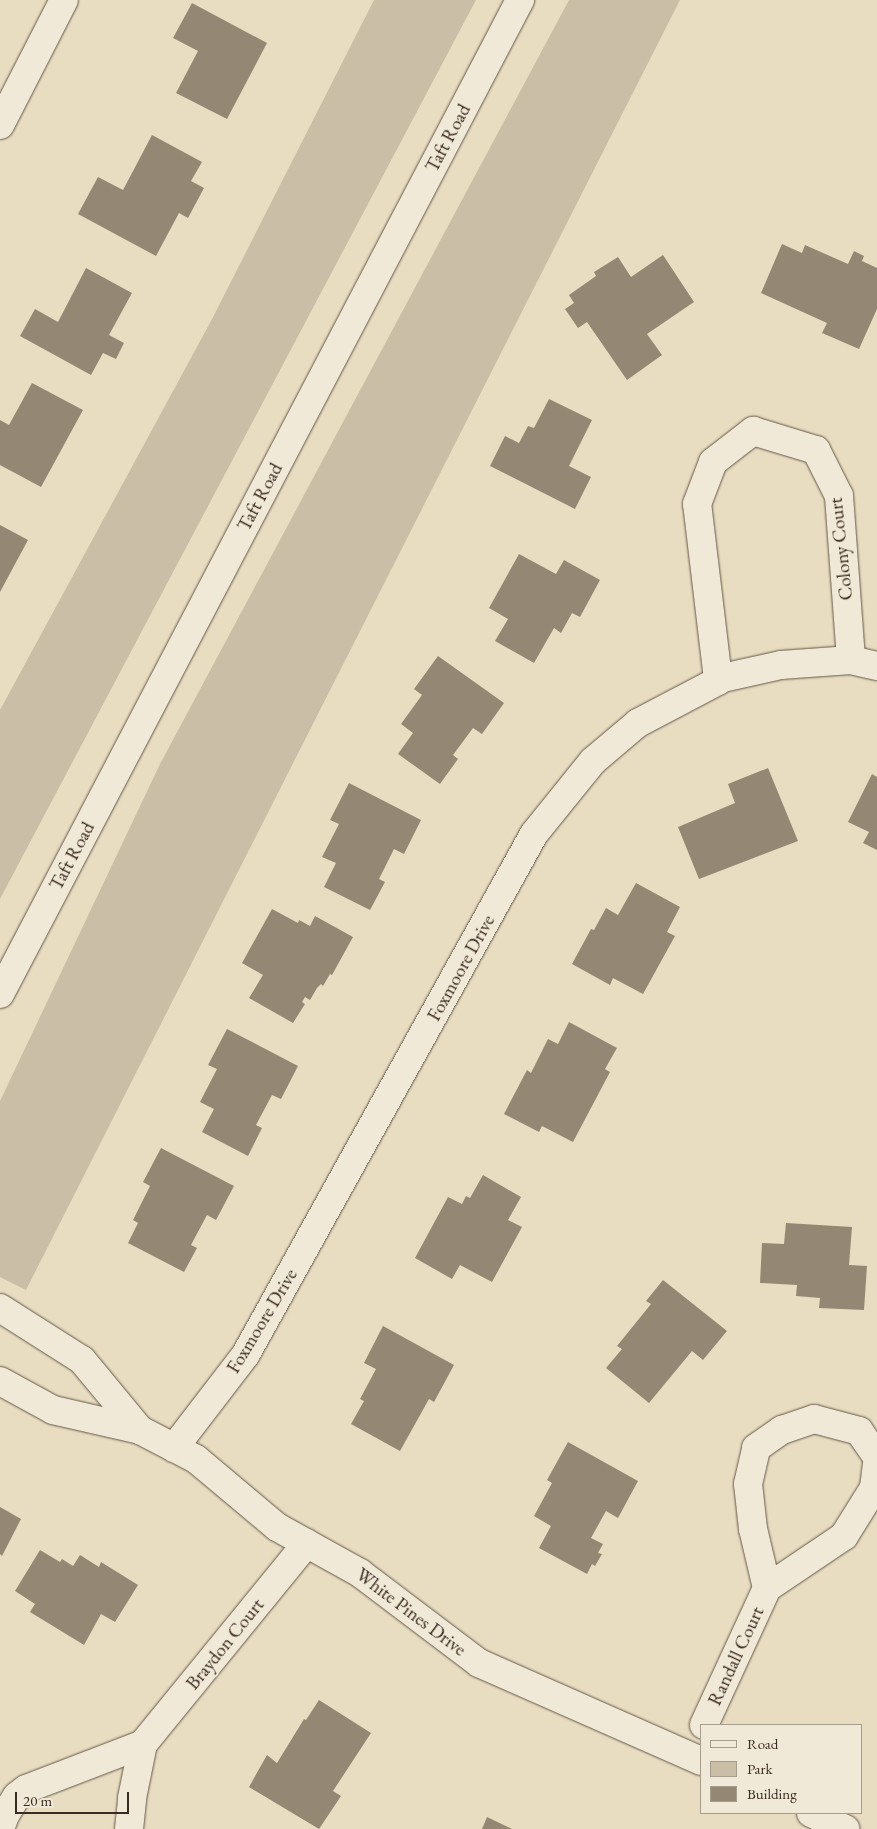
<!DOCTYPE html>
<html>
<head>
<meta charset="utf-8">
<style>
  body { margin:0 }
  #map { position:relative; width:877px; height:1829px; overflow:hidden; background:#e8ddc1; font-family:"EB Garamond",serif }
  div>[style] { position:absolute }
  .green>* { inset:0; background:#cabfa6 }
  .building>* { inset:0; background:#948774 }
  .roads { filter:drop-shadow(0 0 1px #665748) drop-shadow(0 0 1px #665748) }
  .minor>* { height:28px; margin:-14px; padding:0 14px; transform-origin:14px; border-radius:14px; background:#f0e9d7 }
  span { translate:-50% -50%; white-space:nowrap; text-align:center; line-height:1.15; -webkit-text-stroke:4px #f0e9d7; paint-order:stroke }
  .street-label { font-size:19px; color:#3a2a20 }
  .legend { position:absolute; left:700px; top:1724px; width:162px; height:90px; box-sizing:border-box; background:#f0e9d7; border:1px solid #a79d8e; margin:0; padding:6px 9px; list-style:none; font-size:15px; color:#3a2a20 }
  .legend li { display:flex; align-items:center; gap:10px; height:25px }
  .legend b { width:25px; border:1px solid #a79d8e }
  .scale { position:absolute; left:15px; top:1792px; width:114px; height:22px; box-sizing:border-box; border:2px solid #3a2a20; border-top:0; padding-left:6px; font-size:15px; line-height:18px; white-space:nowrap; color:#3a2a20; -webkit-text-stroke:4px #f0e9d7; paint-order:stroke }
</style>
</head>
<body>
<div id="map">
  <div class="green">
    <div style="clip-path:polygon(374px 0,476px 0,0 899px,0 710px,211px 321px)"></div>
    <div style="clip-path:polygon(569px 0,680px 0,26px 1290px,0 1277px,0 1101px,160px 764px)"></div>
  </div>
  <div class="building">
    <div style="clip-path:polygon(192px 3px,267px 43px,227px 119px,176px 93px,198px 51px,173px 38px)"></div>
    <div style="clip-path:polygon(152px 135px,202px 162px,191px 181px,204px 188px,188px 218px,179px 213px,156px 256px,78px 214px,98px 177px,123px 190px)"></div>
    <div style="clip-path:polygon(782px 244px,802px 253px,805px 245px,848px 264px,854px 251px,864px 256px,862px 261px,877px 268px,877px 309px,859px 349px,822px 333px,827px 323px,761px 293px)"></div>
    <div style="clip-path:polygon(663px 255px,694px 302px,647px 334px,662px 355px,627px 380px,587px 322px,578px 328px,565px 309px,574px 303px,569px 295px,596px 276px,594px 272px,618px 257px,631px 277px)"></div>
    <div style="clip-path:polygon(86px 268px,132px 293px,109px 335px,124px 343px,116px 359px,103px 353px,91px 375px,20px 336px,35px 309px,58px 322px)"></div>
    <div style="clip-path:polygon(32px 383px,83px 410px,41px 487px,0 465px,0 420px,9px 425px)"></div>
    <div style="clip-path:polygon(549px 399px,592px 420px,569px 466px,591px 477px,575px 509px,490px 466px,505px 436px,519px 443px,528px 426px,534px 428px)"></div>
    <div style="clip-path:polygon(0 525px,28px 540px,0 592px)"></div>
    <div style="clip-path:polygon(519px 554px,556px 574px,564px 560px,600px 580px,580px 617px,572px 613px,561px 633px,554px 628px,534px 663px,495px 641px,508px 619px,489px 608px)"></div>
    <div style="clip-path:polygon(438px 656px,504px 703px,482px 734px,473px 728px,453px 755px,458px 759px,440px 784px,398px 754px,413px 733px,401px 724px,422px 695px,414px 689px)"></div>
    <div style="clip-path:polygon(768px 768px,798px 841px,699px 879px,678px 827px,735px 803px,728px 784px)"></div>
    <div style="clip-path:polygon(872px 774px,877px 777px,877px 850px,863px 843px,869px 832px,848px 822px)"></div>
    <div style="clip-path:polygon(349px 783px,421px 820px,404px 854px,394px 849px,379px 879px,385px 882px,370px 910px,324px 887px,336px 863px,322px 857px,339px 824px,330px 820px)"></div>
    <div style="clip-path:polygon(636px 883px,680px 907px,667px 932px,675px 936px,643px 994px,613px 978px,610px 985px,572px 964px,591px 929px,594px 930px,606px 908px,618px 915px)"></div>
    <div style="clip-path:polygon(272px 909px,298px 923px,299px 920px,310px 926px,315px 916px,353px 937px,332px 975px,330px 974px,323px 986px,321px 984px,317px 988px,310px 1000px,305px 997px,302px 1002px,305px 1004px,293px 1023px,249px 998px,263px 975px,242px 963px)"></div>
    <div style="clip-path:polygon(569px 1022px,617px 1048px,605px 1069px,610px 1072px,573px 1142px,542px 1126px,539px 1132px,504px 1114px,527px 1070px,531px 1073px,548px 1039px,558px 1044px)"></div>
    <div style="clip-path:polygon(227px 1029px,298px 1066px,281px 1099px,272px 1095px,256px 1125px,262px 1128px,248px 1156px,202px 1132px,214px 1109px,200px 1102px,217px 1069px,208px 1065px)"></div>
    <div style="clip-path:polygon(161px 1148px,234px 1186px,216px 1220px,207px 1215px,191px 1245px,197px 1248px,184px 1272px,128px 1243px,138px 1223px,133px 1220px,150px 1186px,143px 1182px)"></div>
    <div style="clip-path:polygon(483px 1175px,521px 1197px,508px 1220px,522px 1227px,492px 1282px,460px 1265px,452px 1279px,415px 1258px,448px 1197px,462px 1204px,466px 1196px,470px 1198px)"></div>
    <div style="clip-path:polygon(786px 1223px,852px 1227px,849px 1265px,867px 1266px,864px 1310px,819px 1308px,820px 1298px,796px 1296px,797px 1285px,760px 1283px,762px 1243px,784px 1244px)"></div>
    <div style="clip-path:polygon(663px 1280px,727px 1331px,703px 1360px,692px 1351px,649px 1403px,606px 1368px,622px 1349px,617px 1346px,651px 1304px,646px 1301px)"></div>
    <div style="clip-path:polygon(383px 1326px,454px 1365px,434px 1402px,429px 1399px,400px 1451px,351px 1424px,364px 1401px,360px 1399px,376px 1369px,364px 1363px)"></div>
    <div style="clip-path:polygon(568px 1442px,638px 1481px,618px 1518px,606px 1511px,591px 1538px,603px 1544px,598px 1553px,602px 1554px,595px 1566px,592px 1564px,587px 1574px,539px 1548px,551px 1526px,534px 1516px,552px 1483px,547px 1480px)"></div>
    <div style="clip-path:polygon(0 1507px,21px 1519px,2px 1556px,0 1554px)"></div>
    <div style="clip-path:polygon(40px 1550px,60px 1562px,62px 1559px,73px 1566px,80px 1555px,99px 1567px,101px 1562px,138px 1585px,115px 1622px,101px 1614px,84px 1645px,30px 1612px,35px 1604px,15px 1591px)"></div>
    <div style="clip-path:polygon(319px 1700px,371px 1733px,333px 1791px,341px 1796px,319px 1829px,249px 1787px,267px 1755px,277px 1763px,304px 1719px,306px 1720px)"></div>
    <div style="clip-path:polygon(487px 1817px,512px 1829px,482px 1829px)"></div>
  </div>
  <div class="roads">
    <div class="minor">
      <div style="left:0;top:125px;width:140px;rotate:-62.9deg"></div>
      <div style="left:718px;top:679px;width:176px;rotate:-96.8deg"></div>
      <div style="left:697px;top:504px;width:45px;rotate:-69.1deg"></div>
      <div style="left:713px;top:462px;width:51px;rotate:-37.8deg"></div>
      <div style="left:753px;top:431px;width:66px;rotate:16.8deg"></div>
      <div style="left:816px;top:450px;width:51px;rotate:63.4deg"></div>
      <div style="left:839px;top:496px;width:164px;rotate:85.8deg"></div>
      <div style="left:0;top:994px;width:1122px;rotate:-62.38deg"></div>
      <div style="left:0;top:1308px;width:97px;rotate:32.4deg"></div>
      <div style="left:82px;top:1360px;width:91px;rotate:50.4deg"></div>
      <div style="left:0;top:1381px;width:60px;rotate:28.7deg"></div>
      <div style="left:53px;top:1410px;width:89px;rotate:12.9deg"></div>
      <div style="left:140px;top:1430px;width:63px;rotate:27.4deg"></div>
      <div style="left:196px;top:1459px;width:106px;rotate:40deg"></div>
      <div style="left:277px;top:1527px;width:95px;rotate:29deg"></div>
      <div style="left:360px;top:1573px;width:149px;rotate:37.1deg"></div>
      <div style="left:479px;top:1663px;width:243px;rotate:23.8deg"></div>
      <div style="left:174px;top:1448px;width:118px;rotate:-52.5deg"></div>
      <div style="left:246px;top:1354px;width:594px;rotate:-61.02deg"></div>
      <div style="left:534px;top:834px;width:94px;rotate:-51.1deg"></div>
      <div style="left:593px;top:761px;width:59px;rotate:-40.2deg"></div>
      <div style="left:638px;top:723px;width:90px;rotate:-27.7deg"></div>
      <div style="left:718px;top:681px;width:2px;rotate:-90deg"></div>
      <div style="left:718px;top:679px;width:65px;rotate:-12.5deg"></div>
      <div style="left:781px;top:665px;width:70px;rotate:-4.1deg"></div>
      <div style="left:851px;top:660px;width:27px;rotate:13deg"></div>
      <div style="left:767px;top:1588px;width:61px;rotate:-103.3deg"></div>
      <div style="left:753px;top:1529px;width:45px;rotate:-96.3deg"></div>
      <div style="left:748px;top:1484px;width:37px;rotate:-77deg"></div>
      <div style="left:756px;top:1448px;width:32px;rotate:-35deg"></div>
      <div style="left:782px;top:1430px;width:34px;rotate:-19deg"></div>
      <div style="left:814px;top:1419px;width:47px;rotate:14.9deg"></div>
      <div style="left:859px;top:1431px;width:32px;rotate:55deg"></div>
      <div style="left:704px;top:1725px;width:151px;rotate:-65.3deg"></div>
      <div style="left:767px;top:1588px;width:93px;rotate:-34deg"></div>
      <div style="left:844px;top:1536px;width:57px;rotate:-58deg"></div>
      <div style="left:874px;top:1488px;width:26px;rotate:-83deg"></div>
      <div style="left:811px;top:1813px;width:38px;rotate:25deg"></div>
      <div style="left:0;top:1829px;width:15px;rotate:-70deg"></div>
      <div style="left:5px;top:1815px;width:22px;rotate:-58deg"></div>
      <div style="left:17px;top:1796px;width:11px;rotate:-38deg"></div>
      <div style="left:26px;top:1789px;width:125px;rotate:-21deg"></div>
      <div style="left:129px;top:1829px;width:31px;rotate:-84deg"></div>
      <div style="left:132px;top:1798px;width:55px;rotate:-78.5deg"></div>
      <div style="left:143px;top:1744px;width:259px;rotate:-50.8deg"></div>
    </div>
  </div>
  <div class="street-label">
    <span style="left:448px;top:138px;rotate:-62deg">Taft Road</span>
    <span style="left:260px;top:497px;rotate:-62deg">Taft Road</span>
    <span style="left:841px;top:549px;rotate:-96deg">Colony Court</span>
    <span style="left:72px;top:856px;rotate:-62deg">Taft Road</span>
    <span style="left:461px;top:968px;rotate:-61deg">Foxmoore Drive</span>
    <span style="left:262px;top:1321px;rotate:-59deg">Foxmoore Drive</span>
    <span style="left:411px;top:1612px;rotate:37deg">White Pines Drive</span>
    <span style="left:225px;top:1644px;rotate:-51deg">Braydon Court</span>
    <span style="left:736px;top:1656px;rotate:-65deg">Randall Court</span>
  </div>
  <ul class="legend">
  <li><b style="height:6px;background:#f0e9d7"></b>Road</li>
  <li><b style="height:14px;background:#cabfa6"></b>Park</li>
  <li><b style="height:14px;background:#948774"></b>Building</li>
  </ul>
  <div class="scale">20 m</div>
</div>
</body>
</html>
